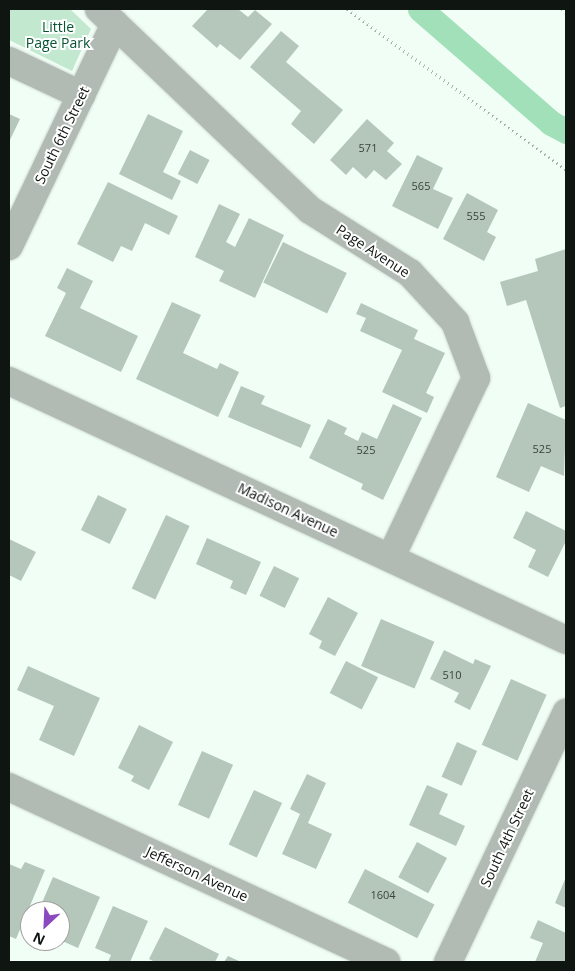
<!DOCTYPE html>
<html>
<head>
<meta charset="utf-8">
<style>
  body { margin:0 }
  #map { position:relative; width:575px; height:971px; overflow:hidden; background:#f0fef5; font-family:"Open Sans",sans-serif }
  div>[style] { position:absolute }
  .green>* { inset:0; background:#c2e9d0 }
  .canal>* { height:25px; margin:-12.5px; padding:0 12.5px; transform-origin:12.5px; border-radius:12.5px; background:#a1e0b9 }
  .building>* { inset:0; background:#b5c7bb; transform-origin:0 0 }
  .path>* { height:3px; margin-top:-1.5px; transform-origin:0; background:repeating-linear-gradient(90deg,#a4b0a8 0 1px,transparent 0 5px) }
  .roads { filter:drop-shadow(0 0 1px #ccd9d1) drop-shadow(0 0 1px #ccd9d1) }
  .minor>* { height:28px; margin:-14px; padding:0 14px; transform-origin:14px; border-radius:14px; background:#b2bab4 }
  span { translate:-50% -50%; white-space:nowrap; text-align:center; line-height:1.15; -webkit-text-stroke:4px #fff; paint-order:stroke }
  .number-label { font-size:11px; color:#38423c }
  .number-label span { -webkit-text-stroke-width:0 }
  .park-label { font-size:14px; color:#065432 }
  .street-label { font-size:14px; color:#0f1511 }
  .frame { position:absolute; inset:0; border:10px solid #0f1511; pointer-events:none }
  .north { position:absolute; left:20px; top:901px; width:50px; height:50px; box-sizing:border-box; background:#fff; border:1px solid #9fa1a0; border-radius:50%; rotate:205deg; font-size:14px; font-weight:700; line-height:20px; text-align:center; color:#0f1511 }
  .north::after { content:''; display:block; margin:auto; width:18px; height:22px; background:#8a49be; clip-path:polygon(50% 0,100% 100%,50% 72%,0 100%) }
</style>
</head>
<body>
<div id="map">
  <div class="green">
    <div style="clip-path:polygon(9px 9px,70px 9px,91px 29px,72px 71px,9px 40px)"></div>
  </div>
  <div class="canal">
    <div style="left:420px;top:9px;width:174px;rotate:41deg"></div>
    <div style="left:551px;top:123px;width:17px;rotate:28deg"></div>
  </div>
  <div class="building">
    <div style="clip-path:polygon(208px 9px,238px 9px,248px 17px,255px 10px,272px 24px,240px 60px,220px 44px,217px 48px,192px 26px)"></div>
    <div style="clip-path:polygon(281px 31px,299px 46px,286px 62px,343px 110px,314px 144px,291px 124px,301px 111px,250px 67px)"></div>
    <div style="clip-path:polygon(9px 114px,20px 119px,9px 142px)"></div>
    <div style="clip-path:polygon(148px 114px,183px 131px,163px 172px,181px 181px,172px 200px,119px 174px)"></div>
    <div style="clip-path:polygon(367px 119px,394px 143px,387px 151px,402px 164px,386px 180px,374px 170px,366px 179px,353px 167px,346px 175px,330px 160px)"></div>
    <div style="left:190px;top:150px;width:22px;height:27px;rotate:27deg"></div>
    <div style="clip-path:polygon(417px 155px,443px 168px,433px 189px,453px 198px,438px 229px,392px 206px)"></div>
    <div style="clip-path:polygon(108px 182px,178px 216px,169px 235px,145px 223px,132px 251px,121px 246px,113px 262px,77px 244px)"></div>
    <div style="clip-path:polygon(467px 193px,498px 210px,487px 232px,496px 237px,484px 261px,443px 239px)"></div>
    <div style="clip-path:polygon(219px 204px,240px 214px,226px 242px,235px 247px,249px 218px,284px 235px,255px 298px,219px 281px,224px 271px,195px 257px)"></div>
    <div style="left:283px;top:242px;width:71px;height:45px;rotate:26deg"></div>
    <div style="clip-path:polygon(566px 249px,566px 406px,560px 408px,526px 300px,507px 306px,500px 282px,538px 271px,535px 259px)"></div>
    <div style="clip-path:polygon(67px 268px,93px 281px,80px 308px,138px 336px,121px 372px,45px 336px,66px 293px,57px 288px)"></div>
    <div style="clip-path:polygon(172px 302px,201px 315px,183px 353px,217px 369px,220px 363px,239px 372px,218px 417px,136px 379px)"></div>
    <div style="clip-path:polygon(361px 303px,418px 330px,414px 339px,445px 353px,426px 393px,434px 397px,427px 413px,382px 392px,402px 350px,360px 331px,366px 318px,356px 314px)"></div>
    <div style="clip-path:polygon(241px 386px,265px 396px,261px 404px,311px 425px,301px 448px,228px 417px)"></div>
    <div style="clip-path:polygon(528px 403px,566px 420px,564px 476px,541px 466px,529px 492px,496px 477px)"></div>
    <div style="clip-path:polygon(393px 404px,422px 418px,383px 500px,361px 489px,363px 484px,309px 458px,328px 419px,347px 428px,344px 434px,358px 441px,362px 432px,377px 439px)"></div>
    <div style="left:98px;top:495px;width:32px;height:39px;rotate:26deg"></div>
    <div style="clip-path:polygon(526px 511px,566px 531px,566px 541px,548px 577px,528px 567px,536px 550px,513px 538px)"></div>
    <div style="left:166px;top:515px;width:26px;height:81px;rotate:25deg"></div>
    <div style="clip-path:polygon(207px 538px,261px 562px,246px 595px,230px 588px,233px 581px,196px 564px)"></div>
    <div style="clip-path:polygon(9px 539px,36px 552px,21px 581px,9px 575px)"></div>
    <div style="left:274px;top:566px;width:28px;height:33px;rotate:26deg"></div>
    <div style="clip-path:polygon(328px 597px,358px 613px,335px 656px,319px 648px,322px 641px,309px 634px)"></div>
    <div style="left:381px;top:619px;width:58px;height:51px;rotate:23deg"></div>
    <div style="clip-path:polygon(444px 650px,473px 664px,475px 659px,491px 666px,470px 710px,454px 702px,459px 693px,430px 679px)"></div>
    <div style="left:346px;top:661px;width:36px;height:36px;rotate:27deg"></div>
    <div style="clip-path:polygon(28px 666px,100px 698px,74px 756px,39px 740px,54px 706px,17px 690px)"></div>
    <div style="left:511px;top:679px;width:39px;height:72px;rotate:24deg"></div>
    <div style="clip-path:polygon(139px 725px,173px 742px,149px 790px,131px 781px,134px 776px,118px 768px)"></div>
    <div style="left:457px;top:742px;width:22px;height:38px;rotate:24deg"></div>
    <div style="left:202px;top:751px;width:34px;height:59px;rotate:24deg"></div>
    <div style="clip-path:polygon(307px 774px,326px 783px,308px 823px,332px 834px,316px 869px,282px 854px,300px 814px,290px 809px)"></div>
    <div style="clip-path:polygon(427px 785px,448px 794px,439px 814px,465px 826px,456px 846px,409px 825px)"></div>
    <div style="left:254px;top:790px;width:31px;height:60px;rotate:25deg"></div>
    <div style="left:417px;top:842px;width:34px;height:40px;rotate:28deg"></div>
    <div style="clip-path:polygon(25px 862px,45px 870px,16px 939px,9px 936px,9px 864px,21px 869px)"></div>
    <div style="left:365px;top:869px;width:78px;height:38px;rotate:27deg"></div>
    <div style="clip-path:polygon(53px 877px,100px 897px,78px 948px,60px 940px,60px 911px,41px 905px)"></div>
    <div style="clip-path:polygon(566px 877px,566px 908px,555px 903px)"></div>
    <div style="clip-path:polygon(113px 906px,148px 921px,130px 962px,108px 962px,111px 955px,95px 948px)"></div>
    <div style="clip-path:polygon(538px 920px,566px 933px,566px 962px,535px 962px,543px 943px,530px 938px)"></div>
    <div style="clip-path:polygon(165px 927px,219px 954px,215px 962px,155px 962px,149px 959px)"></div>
    <div style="clip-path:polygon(228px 956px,241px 962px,224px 962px)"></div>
  </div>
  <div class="path">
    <div style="left:347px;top:9px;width:272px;rotate:36.3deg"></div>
    <div style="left:562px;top:9px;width:6px;rotate:45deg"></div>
  </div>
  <div class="roads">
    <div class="minor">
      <div style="left:99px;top:9px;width:291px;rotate:43.6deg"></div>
      <div style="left:310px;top:210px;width:118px;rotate:32.2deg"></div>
      <div style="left:410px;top:273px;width:67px;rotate:47.4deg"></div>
      <div style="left:455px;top:322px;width:60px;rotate:69.4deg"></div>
      <div style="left:476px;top:378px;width:198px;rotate:115.4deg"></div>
      <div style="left:9px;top:61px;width:80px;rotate:25.3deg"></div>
      <div style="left:9px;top:246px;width:246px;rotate:-64.5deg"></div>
      <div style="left:9px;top:381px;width:614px;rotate:24.94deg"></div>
      <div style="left:9px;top:787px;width:416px;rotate:24.9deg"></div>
      <div style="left:448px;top:962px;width:276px;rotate:-64.6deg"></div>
    </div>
  </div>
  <div class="number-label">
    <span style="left:368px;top:148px">571</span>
    <span style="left:421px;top:186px">565</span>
    <span style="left:476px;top:216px">555</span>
    <span style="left:542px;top:449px">525</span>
    <span style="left:366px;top:450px">525</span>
    <span style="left:452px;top:675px">510</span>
    <span style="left:383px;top:895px">1604</span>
  </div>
  <div class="park-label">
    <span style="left:58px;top:35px">Little<br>Page Park</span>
  </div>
  <div class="street-label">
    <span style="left:62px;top:135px;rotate:-64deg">South 6th Street</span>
    <span style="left:373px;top:251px;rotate:33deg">Page Avenue</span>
    <span style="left:288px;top:510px;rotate:25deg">Madison Avenue</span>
    <span style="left:507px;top:838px;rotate:-65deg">South 4th Street</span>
    <span style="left:197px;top:874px;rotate:25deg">Jefferson Avenue</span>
  </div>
  <div class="frame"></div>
  <div class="north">N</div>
</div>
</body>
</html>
